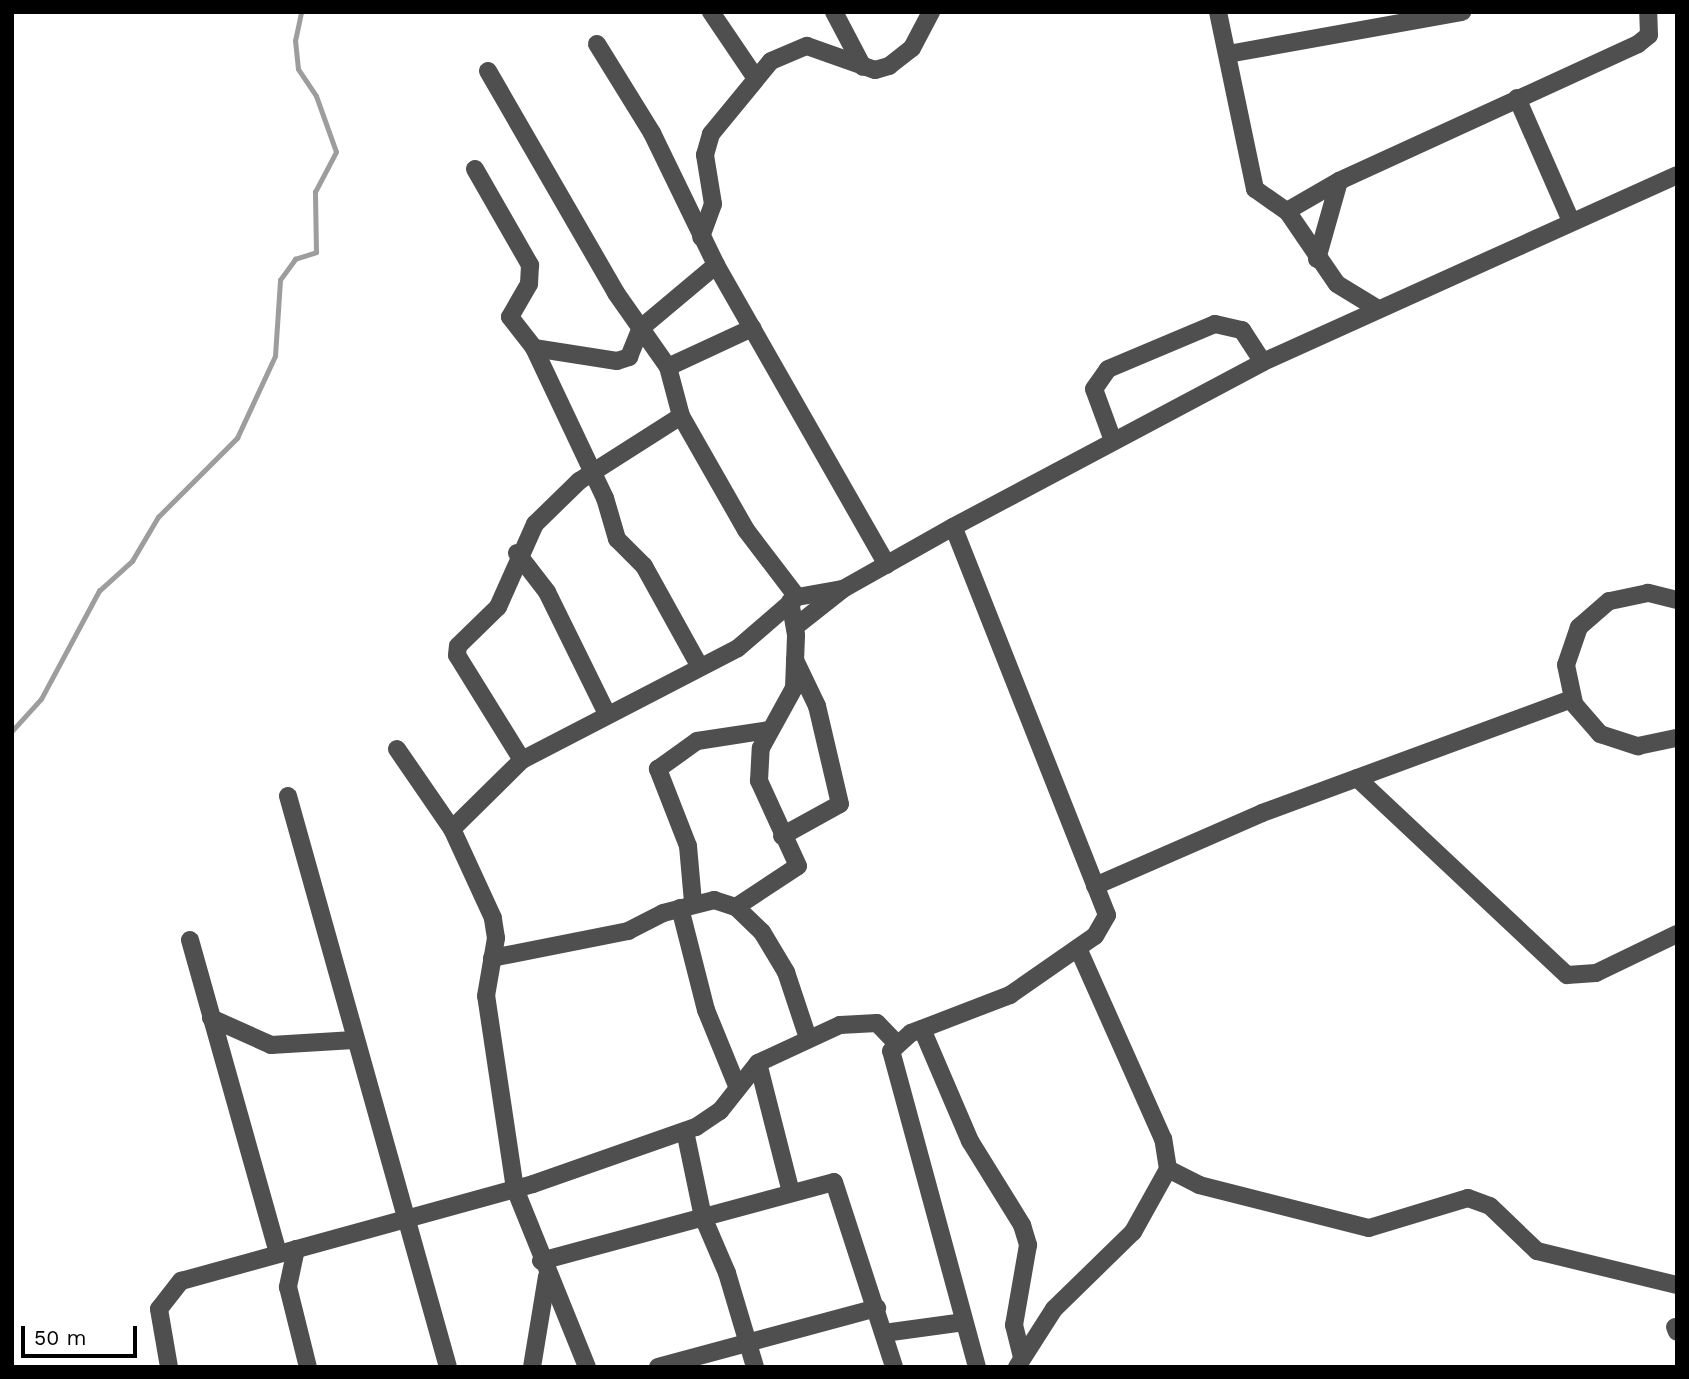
<!DOCTYPE html>
<html>
<head>
<meta charset="utf-8">
<style>
  body { margin:0 }
  #map { position:relative; width:1689px; height:1379px; overflow:hidden; background:#fff; font-family:"Work Sans",sans-serif }
  div>[style] { position:absolute }
  .stream>* { height:4.5px; margin:-2.25px; padding:0 2.25px; transform-origin:2.25px; border-radius:2.25px; background:#9d9d9d }
  .minor>* { height:18px; margin:-9px; padding:0 9px; transform-origin:9px; border-radius:9px; background:#4f4f4f }
  span { translate:-50% -50%; white-space:nowrap; text-align:center; line-height:1.15; -webkit-text-stroke:7px #fff; paint-order:stroke }
  .frame { position:absolute; inset:0; border:14px solid #000; pointer-events:none }
  .scale { position:absolute; left:21px; top:1326px; width:116px; height:32px; box-sizing:border-box; border:4px solid #000; border-top:0; padding-left:9px; font-size:21px; line-height:24px; white-space:nowrap; color:#000; -webkit-text-stroke:5px #fff; paint-order:stroke }
</style>
</head>
<body>
<div id="map">
  <div class="stream">
    <div style="left:12px;top:731px;width:43px;rotate:-47.8deg"></div>
    <div style="left:41px;top:699px;width:123px;rotate:-61.8deg"></div>
    <div style="left:99px;top:591px;width:45px;rotate:-42.3deg"></div>
    <div style="left:132px;top:561px;width:51px;rotate:-59.4deg"></div>
    <div style="left:158px;top:517px;width:112px;rotate:-45deg"></div>
    <div style="left:237px;top:438px;width:90px;rotate:-65.1deg"></div>
    <div style="left:275px;top:356px;width:76px;rotate:-86.2deg"></div>
    <div style="left:280px;top:280px;width:26px;rotate:-54deg"></div>
    <div style="left:295px;top:259px;width:22px;rotate:-18deg"></div>
    <div style="left:316px;top:252px;width:60px;rotate:-91deg"></div>
    <div style="left:315px;top:192px;width:45px;rotate:-62.3deg"></div>
    <div style="left:336px;top:152px;width:59px;rotate:-109.7deg"></div>
    <div style="left:316px;top:96px;width:32px;rotate:-124deg"></div>
    <div style="left:298px;top:69px;width:28px;rotate:-96deg"></div>
    <div style="left:295px;top:41px;width:30px;rotate:-78deg"></div>
  </div>
  <div class="minor">
    <div style="left:711px;top:12px;width:78px;rotate:55.9deg"></div>
    <div style="left:834px;top:12px;width:62px;rotate:62.2deg"></div>
    <div style="left:1218px;top:12px;width:181px;rotate:78.2deg"></div>
    <div style="left:1255px;top:189px;width:39px;rotate:35deg"></div>
    <div style="left:1287px;top:211px;width:88px;rotate:55.6deg"></div>
    <div style="left:1337px;top:284px;width:48px;rotate:31.4deg"></div>
    <div style="left:597px;top:44px;width:105px;rotate:58.3deg"></div>
    <div style="left:652px;top:133px;width:147px;rotate:64.1deg"></div>
    <div style="left:716px;top:265px;width:345px;rotate:60.3deg"></div>
    <div style="left:1228px;top:54px;width:238px;rotate:-10.2deg"></div>
    <div style="left:488px;top:71px;width:256px;rotate:60deg"></div>
    <div style="left:616px;top:293px;width:90px;rotate:54.9deg"></div>
    <div style="left:668px;top:367px;width:51px;rotate:75.1deg"></div>
    <div style="left:681px;top:416px;width:131px;rotate:60.3deg"></div>
    <div style="left:746px;top:530px;width:84px;rotate:52.7deg"></div>
    <div style="left:1517px;top:98px;width:132px;rotate:66.3deg"></div>
    <div style="left:475px;top:169px;width:111px;rotate:60.2deg"></div>
    <div style="left:530px;top:265px;width:19px;rotate:93deg"></div>
    <div style="left:529px;top:284px;width:38px;rotate:120deg"></div>
    <div style="left:510px;top:317px;width:39px;rotate:52deg"></div>
    <div style="left:534px;top:348px;width:84px;rotate:8.9deg"></div>
    <div style="left:617px;top:361px;width:13px;rotate:-18deg"></div>
    <div style="left:629px;top:357px;width:31px;rotate:-68deg"></div>
    <div style="left:641px;top:328px;width:98px;rotate:-40deg"></div>
    <div style="left:1287px;top:211px;width:60px;rotate:-30deg"></div>
    <div style="left:1339px;top:181px;width:329px;rotate:-24.6deg"></div>
    <div style="left:1638px;top:44px;width:14px;rotate:-39deg"></div>
    <div style="left:1649px;top:35px;width:23px;rotate:-92deg"></div>
    <div style="left:701px;top:237px;width:35px;rotate:-70deg"></div>
    <div style="left:713px;top:204px;width:50px;rotate:-99.3deg"></div>
    <div style="left:705px;top:155px;width:22px;rotate:-74deg"></div>
    <div style="left:711px;top:134px;width:94px;rotate:-50.6deg"></div>
    <div style="left:771px;top:61px;width:39px;rotate:-23deg"></div>
    <div style="left:807px;top:46px;width:72px;rotate:19.4deg"></div>
    <div style="left:875px;top:70px;width:15px;rotate:-16deg"></div>
    <div style="left:889px;top:66px;width:29px;rotate:-38deg"></div>
    <div style="left:912px;top:48px;width:41px;rotate:-62.2deg"></div>
    <div style="left:1317px;top:259px;width:81px;rotate:-74.2deg"></div>
    <div style="left:534px;top:348px;width:166px;rotate:64.7deg"></div>
    <div style="left:605px;top:498px;width:43px;rotate:73.7deg"></div>
    <div style="left:617px;top:539px;width:38px;rotate:45deg"></div>
    <div style="left:644px;top:566px;width:115px;rotate:61deg"></div>
    <div style="left:668px;top:367px;width:93px;rotate:-24.9deg"></div>
    <div style="left:1112px;top:438px;width:52px;rotate:-110.2deg"></div>
    <div style="left:1094px;top:389px;width:24px;rotate:-55deg"></div>
    <div style="left:1108px;top:369px;width:116px;rotate:-22.8deg"></div>
    <div style="left:1215px;top:324px;width:28px;rotate:13deg"></div>
    <div style="left:1242px;top:330px;width:38px;rotate:57deg"></div>
    <div style="left:517px;top:553px;width:49px;rotate:52.4deg"></div>
    <div style="left:547px;top:592px;width:136px;rotate:63.8deg"></div>
    <div style="left:1677px;top:600px;width:30px;rotate:-166deg"></div>
    <div style="left:1648px;top:593px;width:40px;rotate:168deg"></div>
    <div style="left:1609px;top:601px;width:40px;rotate:139deg"></div>
    <div style="left:1579px;top:627px;width:40px;rotate:108.9deg"></div>
    <div style="left:1566px;top:665px;width:40px;rotate:78deg"></div>
    <div style="left:1574px;top:704px;width:40px;rotate:49deg"></div>
    <div style="left:1600px;top:734px;width:40px;rotate:18deg"></div>
    <div style="left:1638px;top:746px;width:40px;rotate:-12deg"></div>
    <div style="left:795px;top:627px;width:61px;rotate:-38.4deg"></div>
    <div style="left:397px;top:749px;width:97px;rotate:55.5deg"></div>
    <div style="left:522px;top:760px;width:123px;rotate:-121.8deg"></div>
    <div style="left:457px;top:655px;width:9px;rotate:-84deg"></div>
    <div style="left:458px;top:646px;width:56px;rotate:-44.3deg"></div>
    <div style="left:498px;top:607px;width:91px;rotate:-66deg"></div>
    <div style="left:535px;top:524px;width:62px;rotate:-44.3deg"></div>
    <div style="left:579px;top:481px;width:121px;rotate:-32.5deg"></div>
    <div style="left:1357px;top:778px;width:288px;rotate:43.2deg"></div>
    <div style="left:1567px;top:975px;width:29px;rotate:-4deg"></div>
    <div style="left:1596px;top:973px;width:90px;rotate:-25.7deg"></div>
    <div style="left:288px;top:796px;width:593px;rotate:74.35deg"></div>
    <div style="left:782px;top:836px;width:66px;rotate:-28.9deg"></div>
    <div style="left:840px;top:804px;width:101px;rotate:-103.2deg"></div>
    <div style="left:817px;top:706px;width:51px;rotate:-115.6deg"></div>
    <div style="left:1095px;top:886px;width:182px;rotate:-23.6deg"></div>
    <div style="left:1262px;top:813px;width:330px;rotate:-20.2deg"></div>
    <div style="left:693px;top:902px;width:56px;rotate:-95.1deg"></div>
    <div style="left:688px;top:846px;width:83px;rotate:-111.3deg"></div>
    <div style="left:658px;top:769px;width:48px;rotate:-35.7deg"></div>
    <div style="left:697px;top:741px;width:73px;rotate:-8.7deg"></div>
    <div style="left:736px;top:907px;width:74px;rotate:-33.5deg"></div>
    <div style="left:798px;top:866px;width:94px;rotate:-114.6deg"></div>
    <div style="left:759px;top:781px;width:33px;rotate:-87deg"></div>
    <div style="left:761px;top:748px;width:68px;rotate:-61.2deg"></div>
    <div style="left:794px;top:688px;width:53px;rotate:-87.8deg"></div>
    <div style="left:796px;top:635px;width:34px;rotate:-100deg"></div>
    <div style="left:680px;top:908px;width:105px;rotate:75.7deg"></div>
    <div style="left:706px;top:1010px;width:82px;rotate:67.8deg"></div>
    <div style="left:190px;top:940px;width:326px;rotate:74.3deg"></div>
    <div style="left:492px;top:958px;width:139px;rotate:-11.2deg"></div>
    <div style="left:628px;top:931px;width:39px;rotate:-27deg"></div>
    <div style="left:663px;top:913px;width:53px;rotate:-14.3deg"></div>
    <div style="left:714px;top:900px;width:23px;rotate:18deg"></div>
    <div style="left:736px;top:907px;width:36px;rotate:44deg"></div>
    <div style="left:762px;top:932px;width:47px;rotate:59deg"></div>
    <div style="left:786px;top:972px;width:70px;rotate:71.6deg"></div>
    <div style="left:211px;top:1018px;width:66px;rotate:24.2deg"></div>
    <div style="left:271px;top:1045px;width:83px;rotate:-3.4deg"></div>
    <div style="left:922px;top:1029px;width:122px;rotate:66.8deg"></div>
    <div style="left:970px;top:1141px;width:99px;rotate:58.2deg"></div>
    <div style="left:1022px;top:1225px;width:21px;rotate:73deg"></div>
    <div style="left:1028px;top:1245px;width:81px;rotate:99.9deg"></div>
    <div style="left:1014px;top:1325px;width:33px;rotate:76deg"></div>
    <div style="left:758px;top:1063px;width:133px;rotate:75.7deg"></div>
    <div style="left:685px;top:1131px;width:88px;rotate:78.2deg"></div>
    <div style="left:703px;top:1217px;width:61px;rotate:66.8deg"></div>
    <div style="left:727px;top:1273px;width:98px;rotate:73.4deg"></div>
    <div style="left:1168px;top:1169px;width:35px;rotate:27deg"></div>
    <div style="left:1199px;top:1185px;width:175px;rotate:14.2deg"></div>
    <div style="left:1369px;top:1228px;width:103px;rotate:-16.9deg"></div>
    <div style="left:1468px;top:1198px;width:23px;rotate:20deg"></div>
    <div style="left:1490px;top:1206px;width:65px;rotate:43.8deg"></div>
    <div style="left:1537px;top:1251px;width:144px;rotate:13.7deg"></div>
    <div style="left:296px;top:1249px;width:39px;rotate:102deg"></div>
    <div style="left:288px;top:1287px;width:82px;rotate:76deg"></div>
    <div style="left:541px;top:1261px;width:303px;rotate:-15.1deg"></div>
    <div style="left:834px;top:1182px;width:194px;rotate:72deg"></div>
    <div style="left:1675px;top:1327px;width:5px;rotate:68deg"></div>
    <div style="left:884px;top:1333px;width:81px;rotate:-7.8deg"></div>
    <div style="left:169px;top:1367px;width:59px;rotate:-99.8deg"></div>
    <div style="left:159px;top:1309px;width:36px;rotate:-52deg"></div>
    <div style="left:181px;top:1281px;width:365px;rotate:-15.4deg"></div>
    <div style="left:533px;top:1184px;width:173px;rotate:-19.3deg"></div>
    <div style="left:696px;top:1127px;width:29px;rotate:-34deg"></div>
    <div style="left:720px;top:1111px;width:61px;rotate:-51.6deg"></div>
    <div style="left:758px;top:1063px;width:90px;rotate:-24.9deg"></div>
    <div style="left:840px;top:1025px;width:37px;rotate:-3deg"></div>
    <div style="left:877px;top:1023px;width:28px;rotate:46deg"></div>
    <div style="left:532px;top:1367px;width:92px;rotate:-80.6deg"></div>
    <div style="left:587px;top:1367px;width:192px;rotate:-112deg"></div>
    <div style="left:515px;top:1189px;width:195px;rotate:-98.5deg"></div>
    <div style="left:486px;top:996px;width:59px;rotate:-80.2deg"></div>
    <div style="left:496px;top:938px;width:20px;rotate:-99deg"></div>
    <div style="left:493px;top:918px;width:98px;rotate:-114.7deg"></div>
    <div style="left:452px;top:829px;width:98px;rotate:-44.6deg"></div>
    <div style="left:522px;top:760px;width:243px;rotate:-27.4deg"></div>
    <div style="left:738px;top:648px;width:78px;rotate:-40.8deg"></div>
    <div style="left:797px;top:597px;width:47px;rotate:-9.9deg"></div>
    <div style="left:843px;top:589px;width:126px;rotate:-29.4deg"></div>
    <div style="left:658px;top:1367px;width:227px;rotate:-15.1deg"></div>
    <div style="left:977px;top:1367px;width:327px;rotate:-105.2deg"></div>
    <div style="left:891px;top:1051px;width:27px;rotate:-42deg"></div>
    <div style="left:911px;top:1033px;width:106px;rotate:-21deg"></div>
    <div style="left:1010px;top:995px;width:103px;rotate:-34.8deg"></div>
    <div style="left:1095px;top:936px;width:24px;rotate:-60deg"></div>
    <div style="left:1107px;top:915px;width:417px;rotate:-111.6deg"></div>
    <div style="left:953px;top:527px;width:351px;rotate:-28deg"></div>
    <div style="left:1263px;top:362px;width:454px;rotate:-24.3deg"></div>
    <div style="left:1017px;top:1367px;width:69px;rotate:-57.5deg"></div>
    <div style="left:1054px;top:1309px;width:110px;rotate:-44.3deg"></div>
    <div style="left:1133px;top:1232px;width:72px;rotate:-60.9deg"></div>
    <div style="left:1168px;top:1169px;width:30px;rotate:-99deg"></div>
    <div style="left:1163px;top:1139px;width:209px;rotate:-114deg"></div>
  </div>
  <div class="frame"></div>
  <div class="scale">50 m</div>
</div>
</body>
</html>
